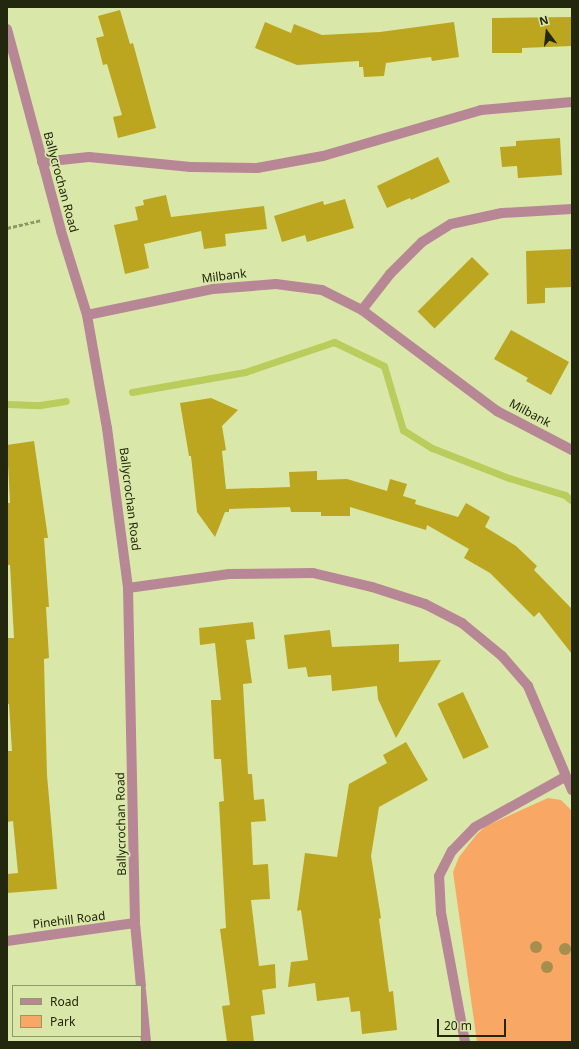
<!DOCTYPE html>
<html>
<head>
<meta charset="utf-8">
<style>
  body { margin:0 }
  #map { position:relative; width:579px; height:1049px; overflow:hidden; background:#d9e8a8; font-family:"Noto Sans",sans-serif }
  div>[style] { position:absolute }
  .green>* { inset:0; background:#f8a765 }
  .stream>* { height:7px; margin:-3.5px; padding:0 3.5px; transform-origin:3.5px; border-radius:3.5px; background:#b8cd5b }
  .building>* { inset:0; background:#bca51f; transform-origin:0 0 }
  .path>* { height:2.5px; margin-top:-1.25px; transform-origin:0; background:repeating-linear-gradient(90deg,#8e9869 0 4px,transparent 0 6px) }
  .minor>* { height:10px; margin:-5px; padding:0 5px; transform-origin:5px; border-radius:5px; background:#b88796 }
  .trees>* { width:12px; height:12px; margin:-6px; border-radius:50%; background:#a68e4f }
  span { translate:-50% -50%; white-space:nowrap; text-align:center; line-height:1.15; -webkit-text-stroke:3.5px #d9e8a8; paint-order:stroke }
  .street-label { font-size:12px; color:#22270e }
  .frame { position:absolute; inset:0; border:8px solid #22270e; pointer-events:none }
  .legend { position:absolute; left:12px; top:985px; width:130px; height:52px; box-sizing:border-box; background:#d9e8a8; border:1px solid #909b6a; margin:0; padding:5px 7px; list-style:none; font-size:12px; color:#22270e }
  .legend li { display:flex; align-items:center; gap:8px; height:20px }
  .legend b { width:20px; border:1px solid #909b6a }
  .north { position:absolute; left:527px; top:12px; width:40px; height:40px; -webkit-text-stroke:3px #d9e8a8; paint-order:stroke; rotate:345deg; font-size:11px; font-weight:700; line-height:16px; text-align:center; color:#22270e }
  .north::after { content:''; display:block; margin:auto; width:14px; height:18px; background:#22270e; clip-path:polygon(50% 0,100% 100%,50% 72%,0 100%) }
  .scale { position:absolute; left:437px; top:1019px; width:69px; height:18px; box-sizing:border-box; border:2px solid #22270e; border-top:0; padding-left:5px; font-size:12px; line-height:14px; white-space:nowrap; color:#22270e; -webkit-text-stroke:3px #d9e8a8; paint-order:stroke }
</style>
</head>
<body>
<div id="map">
  <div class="green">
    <div style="clip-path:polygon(548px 798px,561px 800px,572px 811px,572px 1042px,477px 1042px,453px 872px,459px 857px,477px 834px,486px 826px)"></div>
  </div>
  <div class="stream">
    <div style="left:132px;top:392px;width:115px;rotate:-10deg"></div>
    <div style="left:245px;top:372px;width:94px;rotate:-18.6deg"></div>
    <div style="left:334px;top:342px;width:55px;rotate:25.6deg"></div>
    <div style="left:384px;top:366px;width:67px;rotate:73.5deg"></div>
    <div style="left:403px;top:430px;width:34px;rotate:32deg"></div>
    <div style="left:432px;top:448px;width:83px;rotate:21.3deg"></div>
    <div style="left:509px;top:478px;width:59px;rotate:16.9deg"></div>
    <div style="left:565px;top:495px;width:9px;rotate:41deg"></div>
    <div style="left:7px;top:404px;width:33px;rotate:2deg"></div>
    <div style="left:40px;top:405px;width:26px;rotate:-9deg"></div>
  </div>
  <div class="building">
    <div style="clip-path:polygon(120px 10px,130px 44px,133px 43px,156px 128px,118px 138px,113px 117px,122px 115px,107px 64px,103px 65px,96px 38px,104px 36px,98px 16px)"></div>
    <div style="clip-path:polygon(572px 17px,572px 46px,522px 48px,522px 53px,492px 53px,492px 18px)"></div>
    <div style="clip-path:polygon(265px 22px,291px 33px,294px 24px,322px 35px,380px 32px,454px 22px,459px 57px,432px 61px,431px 57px,386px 63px,384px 76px,364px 77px,363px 67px,359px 67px,359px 61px,297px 65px,255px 48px)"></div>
    <div style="clip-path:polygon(560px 138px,562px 175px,518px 178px,517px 166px,502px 167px,500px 147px,516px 146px,516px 141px)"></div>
    <div style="clip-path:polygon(438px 157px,450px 182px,411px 200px,410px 198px,387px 208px,377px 186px)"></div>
    <div style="clip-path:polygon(166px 195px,171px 217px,264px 206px,267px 229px,225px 234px,226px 246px,204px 249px,201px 231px,144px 244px,149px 268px,125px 274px,114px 225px,138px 220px,135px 207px,144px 205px,143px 200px)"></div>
    <div style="clip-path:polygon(345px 199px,354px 228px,307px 242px,305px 235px,282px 242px,274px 216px,323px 201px,324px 205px)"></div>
    <div style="clip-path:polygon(572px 249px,572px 287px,545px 288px,545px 303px,527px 304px,526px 251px)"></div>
    <div style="left:472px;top:257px;width:24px;height:77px;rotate:45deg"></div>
    <div style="clip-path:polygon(511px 330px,569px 362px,551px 395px,526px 381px,528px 378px,494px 359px)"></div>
    <div style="clip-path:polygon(211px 398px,238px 410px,222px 426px,226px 450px,222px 451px,226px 489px,290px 487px,289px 472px,317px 471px,317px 480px,347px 479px,387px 491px,390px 479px,407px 484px,403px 496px,416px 500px,415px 504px,458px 517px,466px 503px,490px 517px,485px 527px,516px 546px,537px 566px,534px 570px,572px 609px,572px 654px,539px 612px,534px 617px,490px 573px,464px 558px,469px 549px,427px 525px,426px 530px,350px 507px,350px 516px,321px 516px,321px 512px,291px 512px,290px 507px,229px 509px,229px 512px,225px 512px,215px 537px,197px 512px,191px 456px,189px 456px,180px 403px)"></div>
    <div style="clip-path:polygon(34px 441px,48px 538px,44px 538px,49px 607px,46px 607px,49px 658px,44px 659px,45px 702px,47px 775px,57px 889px,7px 893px,7px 874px,18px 873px,13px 821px,7px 822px,8px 751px,12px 751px,9px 704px,7px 704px,7px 638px,14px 638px,10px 565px,7px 565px,7px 503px,10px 503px,7px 445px)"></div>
    <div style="clip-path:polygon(253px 622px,255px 639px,246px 640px,252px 683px,243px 684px,248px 774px,252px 774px,254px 800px,264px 799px,266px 821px,251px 822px,253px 865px,268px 864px,270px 899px,251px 900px,259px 966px,275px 964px,276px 988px,262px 990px,265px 1014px,251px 1016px,254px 1042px,227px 1042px,222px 1006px,230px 1005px,220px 929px,226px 928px,219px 802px,224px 801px,221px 759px,214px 759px,211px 700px,221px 700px,215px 643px,200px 645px,199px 628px)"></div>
    <div style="clip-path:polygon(330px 630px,332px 647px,399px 644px,399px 662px,441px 660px,396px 738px,378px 699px,377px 686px,332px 691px,331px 675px,308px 677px,306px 667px,288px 669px,284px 635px)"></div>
    <div style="left:463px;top:692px;width:61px;height:28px;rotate:65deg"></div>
    <div style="clip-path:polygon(406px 742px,428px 780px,379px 807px,371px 856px,381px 918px,379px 919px,389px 992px,393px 991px,397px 1030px,362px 1034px,360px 1011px,351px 1012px,349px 997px,317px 1001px,315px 983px,288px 987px,291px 962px,308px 960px,301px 910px,297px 911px,305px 853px,337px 857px,349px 784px,387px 763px,383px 755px)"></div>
  </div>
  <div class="path">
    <div style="left:7px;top:228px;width:35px;rotate:-13deg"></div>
  </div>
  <div class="minor">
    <div style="left:7px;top:29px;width:209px;rotate:75deg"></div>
    <div style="left:61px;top:231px;width:88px;rotate:72.8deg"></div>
    <div style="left:87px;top:315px;width:115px;rotate:80deg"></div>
    <div style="left:107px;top:428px;width:161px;rotate:82.5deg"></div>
    <div style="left:128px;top:588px;width:335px;rotate:88.8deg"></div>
    <div style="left:135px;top:923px;width:63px;rotate:84.6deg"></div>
    <div style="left:42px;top:162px;width:47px;rotate:-6.1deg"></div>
    <div style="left:89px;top:157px;width:102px;rotate:5.6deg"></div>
    <div style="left:191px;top:167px;width:66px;rotate:0.9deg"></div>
    <div style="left:257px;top:168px;width:67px;rotate:-10.3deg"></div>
    <div style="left:323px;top:156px;width:165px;rotate:-16.2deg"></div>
    <div style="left:481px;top:110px;width:91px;rotate:-5deg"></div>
    <div style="left:362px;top:310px;width:46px;rotate:-52.1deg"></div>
    <div style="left:390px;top:274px;width:45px;rotate:-45deg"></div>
    <div style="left:422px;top:242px;width:34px;rotate:-32deg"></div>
    <div style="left:451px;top:224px;width:52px;rotate:-12.2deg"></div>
    <div style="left:502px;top:213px;width:70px;rotate:-3.3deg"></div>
    <div style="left:87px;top:315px;width:129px;rotate:-11.7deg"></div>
    <div style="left:213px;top:289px;width:63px;rotate:-4.5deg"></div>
    <div style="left:276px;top:284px;width:46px;rotate:7.4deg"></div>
    <div style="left:322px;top:290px;width:45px;rotate:26.6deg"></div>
    <div style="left:362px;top:310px;width:169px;rotate:36.8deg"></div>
    <div style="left:497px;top:411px;width:85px;rotate:27.5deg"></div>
    <div style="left:128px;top:588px;width:102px;rotate:-7.9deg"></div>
    <div style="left:229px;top:574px;width:84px;rotate:-0.7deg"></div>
    <div style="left:313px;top:573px;width:61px;rotate:13.3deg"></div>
    <div style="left:372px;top:587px;width:56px;rotate:17.8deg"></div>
    <div style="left:425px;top:604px;width:42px;rotate:27.2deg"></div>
    <div style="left:462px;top:623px;width:52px;rotate:39.5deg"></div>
    <div style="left:502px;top:656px;width:40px;rotate:49deg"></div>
    <div style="left:528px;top:686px;width:113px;rotate:67.1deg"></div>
    <div style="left:7px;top:941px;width:129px;rotate:-8deg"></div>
    <div style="left:141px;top:990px;width:52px;rotate:84.5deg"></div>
    <div style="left:465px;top:1042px;width:131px;rotate:-100.5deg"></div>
    <div style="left:441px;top:913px;width:37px;rotate:-93deg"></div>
    <div style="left:439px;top:876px;width:28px;rotate:-63deg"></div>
    <div style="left:452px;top:851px;width:33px;rotate:-46deg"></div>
    <div style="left:475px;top:827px;width:103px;rotate:-29.1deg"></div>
  </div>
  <div class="trees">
    <div style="left:536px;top:947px"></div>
    <div style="left:565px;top:949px"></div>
    <div style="left:547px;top:967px"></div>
  </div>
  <div class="street-label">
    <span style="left:61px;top:182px;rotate:75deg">Ballycrochan Road</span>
    <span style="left:224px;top:276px;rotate:-7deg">Milbank</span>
    <span style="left:530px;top:413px;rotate:28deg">Milbank</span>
    <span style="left:130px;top:499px;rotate:83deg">Ballycrochan Road</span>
    <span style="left:121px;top:824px;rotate:-91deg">Ballycrochan Road</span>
    <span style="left:69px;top:920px;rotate:-7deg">Pinehill Road</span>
  </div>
  <div class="frame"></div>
  <ul class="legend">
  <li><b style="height:5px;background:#b88796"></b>Road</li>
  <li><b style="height:11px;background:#f8a765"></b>Park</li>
  </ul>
  <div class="north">N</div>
  <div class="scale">20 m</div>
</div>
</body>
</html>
